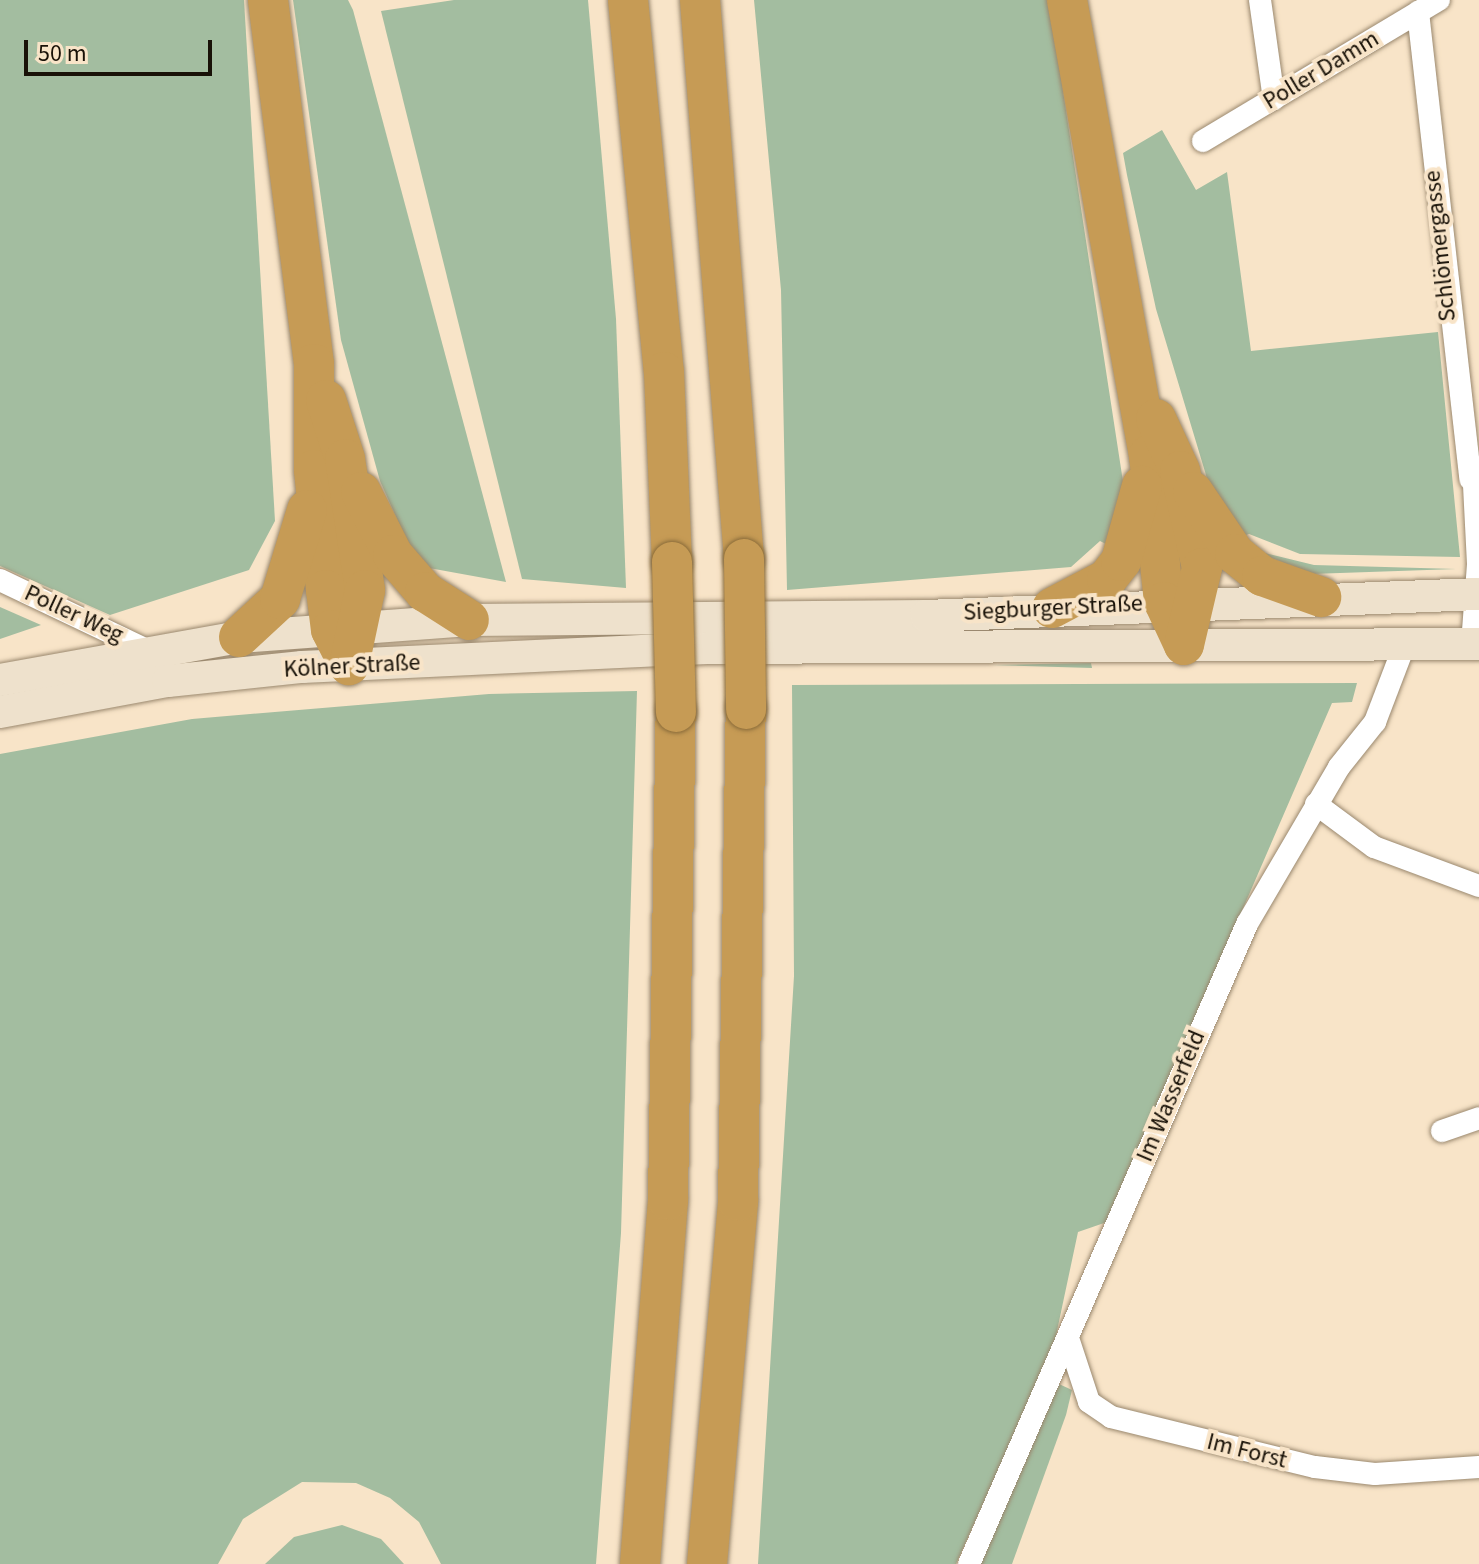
<!DOCTYPE html>
<html>
<head>
<meta charset="utf-8">
<style>
  body { margin:0 }
  #map { position:relative; width:1479px; height:1564px; overflow:hidden; background:#f8e4c8; font-family:"Source Sans 3",sans-serif }
  div>[style] { position:absolute }
  .green>* { inset:0; background:#a3bda0 }
  .roads { filter:drop-shadow(0 0 2px #9a886e) drop-shadow(0 0 2px #9a886e) }
  .minor>* { height:22px; margin:-11px; padding:0 11px; transform-origin:11px; border-radius:11px; background:#fff }
  .secondary>* { height:32px; margin:-16px; padding:0 16px; transform-origin:16px; border-radius:16px; background:#eee1cc }
  .motorway>* { height:40px; margin:-20px; padding:0 20px; transform-origin:20px; border-radius:20px; background:#c69b55 }
  .bridges { filter:drop-shadow(0 0 2px #896b3a) drop-shadow(0 0 2px #896b3a) }
  .motorway-bridge>* { height:40px; margin:-20px; padding:0 20px; transform-origin:20px; border-radius:20px; background:#c69b55 }
  span { translate:-50% -50%; white-space:nowrap; text-align:center; line-height:1.15; -webkit-text-stroke:8px #f8e4c8; paint-order:stroke }
  .street-label { font-size:24px; color:#181107 }
  .scale { position:absolute; left:24px; top:40px; width:188px; height:36px; box-sizing:border-box; border:4px solid #181107; border-top:0; padding-left:10px; font-size:24px; line-height:28px; white-space:nowrap; color:#181107; -webkit-text-stroke:6px #f8e4c8; paint-order:stroke }
</style>
</head>
<body>
<div id="map">
  <div class="green">
    <div style="clip-path:polygon(0 0,244px 0,275px 521px,249px 570px,110px 615px,0 566px)"></div>
    <div style="clip-path:polygon(293px 0,348px 0,353px 10px,506px 582px,418px 566px,380px 481px,341px 340px)"></div>
    <div style="clip-path:polygon(454px 0,588px 0,616px 319px,626px 588px,522px 579px,381px 11px)"></div>
    <div style="clip-path:polygon(754px 0,1049px 0,1124px 488px,1114px 548px,1100px 541px,1071px 567px,787px 590px,781px 290px)"></div>
    <div style="clip-path:polygon(1162px 130px,1196px 190px,1227px 172px,1251px 351px,1438px 332px,1460px 557px,1300px 554px,1249px 534px,1237px 538px,1212px 495px,1156px 309px,1127px 175px,1123px 153px)"></div>
    <div style="clip-path:polygon(1252px 550px,1314px 565px,1456px 569px,1311px 574px)"></div>
    <div style="clip-path:polygon(0 607px,41px 625px,0 639px)"></div>
    <div style="clip-path:polygon(1091px 663px,1092px 668px,991px 665px)"></div>
    <div style="clip-path:polygon(1357px 683px,1352px 702px,1332px 703px,1107px 1222px,1078px 1232px,1054px 1345px,956px 1564px,758px 1564px,794px 976px,792px 685px)"></div>
    <div style="clip-path:polygon(637px 691px,621px 1233px,596px 1564px,441px 1564px,419px 1522px,390px 1498px,356px 1483px,302px 1482px,243px 1519px,218px 1564px,0 1564px,0 754px,192px 719px,489px 694px)"></div>
    <div style="clip-path:polygon(1059px 1384px,1072px 1390px,1066px 1415px,1012px 1564px,980px 1564px)"></div>
    <div style="clip-path:polygon(342px 1525px,381px 1539px,404px 1564px,265px 1564px,294px 1537px)"></div>
  </div>
  <div class="roads">
    <div class="minor">
      <div style="left:1260px;top:0;width:100px;rotate:82deg"></div>
      <div style="left:1418px;top:12px;width:470px;rotate:83.6deg"></div>
      <div style="left:1203px;top:141px;width:275px;rotate:-30.9deg"></div>
      <div style="left:0;top:580px;width:163px;rotate:25.5deg"></div>
      <div style="left:1472px;top:644px;width:80px;rotate:-85.7deg"></div>
      <div style="left:1478px;top:564px;width:98px;rotate:-92.9deg"></div>
      <div style="left:1316px;top:804px;width:72px;rotate:36.6deg"></div>
      <div style="left:1374px;top:847px;width:112px;rotate:20.4deg"></div>
      <div style="left:1442px;top:1131px;width:39px;rotate:-19deg"></div>
      <div style="left:1068px;top:1338px;width:67px;rotate:71.8deg"></div>
      <div style="left:1089px;top:1402px;width:27px;rotate:34deg"></div>
      <div style="left:1111px;top:1417px;width:210px;rotate:13.8deg"></div>
      <div style="left:1315px;top:1467px;width:60px;rotate:6.7deg"></div>
      <div style="left:1375px;top:1474px;width:104px;rotate:-3.9deg"></div>
      <div style="left:969px;top:1564px;width:698px;rotate:-66.52deg"></div>
      <div style="left:1247px;top:924px;width:182px;rotate:-59.6deg"></div>
      <div style="left:1339px;top:767px;width:58px;rotate:-51.3deg"></div>
      <div style="left:1375px;top:722px;width:81px;rotate:-69.1deg"></div>
    </div>
    <div class="secondary">
      <div style="left:0;top:680px;width:243px;rotate:-10.2deg"></div>
      <div style="left:239px;top:637px;width:231px;rotate:-4.2deg"></div>
      <div style="left:469px;top:620px;width:457px;rotate:-0.5deg"></div>
      <div style="left:926px;top:616px;width:553px;rotate:-2.28deg"></div>
      <div style="left:0;top:712px;width:171px;rotate:-10.5deg"></div>
      <div style="left:168px;top:681px;width:135px;rotate:-6deg"></div>
      <div style="left:302px;top:667px;width:405px;rotate:-2.7deg"></div>
      <div style="left:707px;top:648px;width:772px;rotate:-0.3deg"></div>
    </div>
    <div class="motorway">
      <div style="left:268px;top:0;width:367px;rotate:82.8deg"></div>
      <div style="left:314px;top:364px;width:106px;rotate:90deg"></div>
      <div style="left:314px;top:470px;width:121px;rotate:84.3deg"></div>
      <div style="left:326px;top:590px;width:40px;rotate:82.9deg"></div>
      <div style="left:331px;top:630px;width:39px;rotate:63deg"></div>
      <div style="left:628px;top:0;width:374px;rotate:84.5deg"></div>
      <div style="left:664px;top:372px;width:190px;rotate:87.6deg"></div>
      <div style="left:700px;top:0;width:561px;rotate:85.5deg"></div>
      <div style="left:1067px;top:0;width:462px;rotate:79.8deg"></div>
      <div style="left:1149px;top:455px;width:148px;rotate:84.2deg"></div>
      <div style="left:1164px;top:602px;width:47px;rotate:65.1deg"></div>
      <div style="left:326px;top:400px;width:62px;rotate:72.1deg"></div>
      <div style="left:345px;top:459px;width:133px;rotate:81.3deg"></div>
      <div style="left:365px;top:590px;width:77px;rotate:102deg"></div>
      <div style="left:1156px;top:419px;width:57px;rotate:65.2deg"></div>
      <div style="left:1180px;top:471px;width:99px;rotate:77.2deg"></div>
      <div style="left:1202px;top:568px;width:79px;rotate:103.2deg"></div>
      <div style="left:361px;top:492px;width:71px;rotate:63.1deg"></div>
      <div style="left:393px;top:555px;width:49px;rotate:49.1deg"></div>
      <div style="left:425px;top:592px;width:52px;rotate:32.5deg"></div>
      <div style="left:1193px;top:492px;width:75px;rotate:55.9deg"></div>
      <div style="left:1235px;top:554px;width:35px;rotate:39deg"></div>
      <div style="left:1262px;top:576px;width:63px;rotate:19.6deg"></div>
      <div style="left:1052px;top:608px;width:62px;rotate:-27.8deg"></div>
      <div style="left:1107px;top:579px;width:23px;rotate:-52deg"></div>
      <div style="left:1121px;top:561px;width:78px;rotate:-74.4deg"></div>
      <div style="left:239px;top:637px;width:56px;rotate:-42.8deg"></div>
      <div style="left:280px;top:599px;width:93px;rotate:-73.1deg"></div>
      <div style="left:640px;top:1564px;width:365px;rotate:-85.6deg"></div>
      <div style="left:668px;top:1200px;width:488px;rotate:-89.1deg"></div>
      <div style="left:707px;top:1564px;width:364px;rotate:-85.1deg"></div>
      <div style="left:738px;top:1201px;width:492px;rotate:-89.1deg"></div>
    </div>
  </div>
  <div class="bridges">
    <div class="motorway-bridge">
      <div style="left:744px;top:559px;width:150px;rotate:89.2deg"></div>
      <div style="left:672px;top:562px;width:150px;rotate:88.5deg"></div>
    </div>
  </div>
  <div class="street-label">
    <span style="left:1321px;top:70px;rotate:-31deg">Poller Damm</span>
    <span style="left:1440px;top:246px;rotate:-96deg">Schlömergasse</span>
    <span style="left:1053px;top:608px;rotate:-3deg">Siegburger Straße</span>
    <span style="left:74px;top:614px;rotate:25deg">Poller Weg</span>
    <span style="left:352px;top:666px;rotate:-3deg">Kölner Straße</span>
    <span style="left:1171px;top:1096px;rotate:-67deg">Im Wasserfeld</span>
    <span style="left:1247px;top:1451px;rotate:14deg">Im Forst</span>
  </div>
  <div class="scale">50 m</div>
</div>
</body>
</html>
